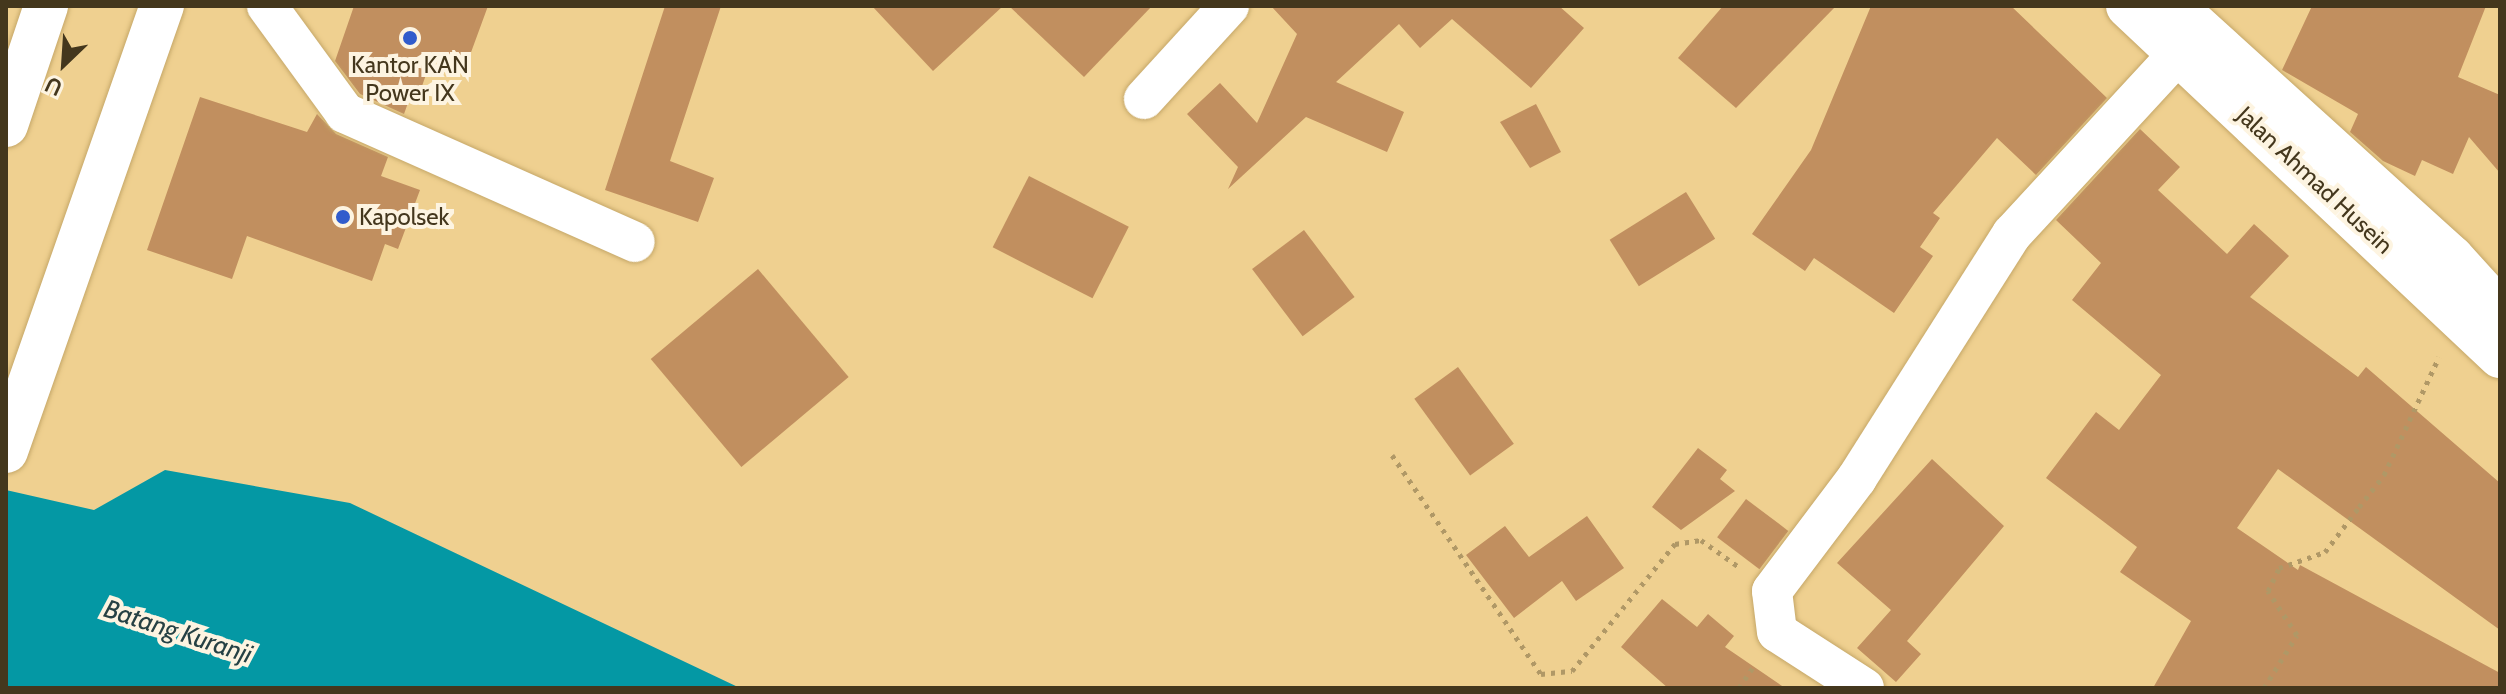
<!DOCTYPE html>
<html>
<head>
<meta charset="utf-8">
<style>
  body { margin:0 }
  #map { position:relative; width:2506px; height:694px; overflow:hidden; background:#efd090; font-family:Cabin,sans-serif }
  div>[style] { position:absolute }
  .water>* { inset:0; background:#0498a4 }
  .building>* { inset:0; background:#c18f5f; transform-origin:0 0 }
  .path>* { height:5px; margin-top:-2.5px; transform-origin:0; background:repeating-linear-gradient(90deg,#b09866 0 4px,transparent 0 10px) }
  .roads { filter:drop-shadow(0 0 2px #c5a768) drop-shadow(0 0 2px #c5a768) }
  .street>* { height:40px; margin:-20px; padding:0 20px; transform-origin:20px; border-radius:20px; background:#fff }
  .secondary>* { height:44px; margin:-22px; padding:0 22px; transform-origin:22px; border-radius:22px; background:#fff }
  .highway>* { height:44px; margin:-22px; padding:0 22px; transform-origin:22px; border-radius:22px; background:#fff }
  .dots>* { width:22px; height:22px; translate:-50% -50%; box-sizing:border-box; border:4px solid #fdf4e1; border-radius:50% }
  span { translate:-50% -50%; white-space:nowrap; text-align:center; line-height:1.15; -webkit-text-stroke:8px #fdf4e1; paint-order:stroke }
  .poi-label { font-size:24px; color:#44371d }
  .left { translate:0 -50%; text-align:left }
  .street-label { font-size:24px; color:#44371d }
  .water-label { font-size:26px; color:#264144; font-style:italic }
  .frame { position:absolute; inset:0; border:8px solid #44371d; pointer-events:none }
  .north { position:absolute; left:24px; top:24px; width:80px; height:80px; -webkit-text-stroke:6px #fdf4e1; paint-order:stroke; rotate:205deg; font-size:22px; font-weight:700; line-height:32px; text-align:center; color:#44371d }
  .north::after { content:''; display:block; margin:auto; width:28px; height:36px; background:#44371d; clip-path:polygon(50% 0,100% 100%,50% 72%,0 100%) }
</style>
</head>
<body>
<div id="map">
  <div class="water">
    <div style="clip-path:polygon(165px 470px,350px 503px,740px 688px,6px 688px,6px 490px,94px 510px)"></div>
  </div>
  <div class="building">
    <div style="clip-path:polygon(354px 6px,488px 6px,466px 66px,433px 55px,416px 103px,409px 100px,404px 114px,360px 94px,335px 61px)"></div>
    <div style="clip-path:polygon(665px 6px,721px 6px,670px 161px,714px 178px,698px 222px,605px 190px)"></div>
    <div style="clip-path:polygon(872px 6px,1003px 6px,933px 71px)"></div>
    <div style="clip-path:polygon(1009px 6px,1152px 6px,1084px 77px)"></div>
    <div style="clip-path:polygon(1271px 6px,1559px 6px,1584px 28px,1531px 88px,1452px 19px,1420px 48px,1399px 24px,1336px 82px,1404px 112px,1387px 152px,1306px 117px,1228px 189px,1238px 167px,1187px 114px,1220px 83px,1257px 123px,1297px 34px)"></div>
    <div style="clip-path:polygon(1723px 6px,1836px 6px,1736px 108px,1678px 58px)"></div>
    <div style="clip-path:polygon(1871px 6px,2011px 6px,2107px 98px,2036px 175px,1997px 138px,1933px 213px,1940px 218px,1920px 247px,1933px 256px,1894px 313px,1814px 258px,1805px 271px,1752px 234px,1811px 150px)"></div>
    <div style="clip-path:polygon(2312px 6px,2486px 6px,2458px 77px,2500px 95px,2500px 173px,2469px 137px,2453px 174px,2422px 160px,2415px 176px,2383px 161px,2350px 132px,2358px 114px,2282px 70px)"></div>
    <div style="clip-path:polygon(200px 97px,307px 132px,317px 114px,336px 134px,388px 157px,381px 176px,420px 190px,398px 249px,385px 244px,372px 281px,247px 236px,232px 279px,147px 250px)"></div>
    <div style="clip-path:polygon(1536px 104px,1561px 152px,1530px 168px,1500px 122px)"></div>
    <div style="clip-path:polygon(2140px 129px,2180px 167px,2158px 190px,2227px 254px,2254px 224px,2289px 256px,2250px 297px,2358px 377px,2366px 367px,2500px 483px,2500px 630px,2278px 469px,2237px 528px,2298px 570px,2300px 565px,2500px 673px,2500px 688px,2153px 688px,2191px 621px,2120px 572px,2137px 547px,2046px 478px,2096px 412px,2119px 430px,2161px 375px,2072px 300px,2101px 263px,2056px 220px)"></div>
    <div style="left:1029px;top:176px;width:112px;height:80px;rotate:27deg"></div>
    <div style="left:1686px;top:192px;width:55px;height:90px;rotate:58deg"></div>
    <div style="left:1304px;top:230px;width:84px;height:65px;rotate:53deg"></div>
    <div style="left:758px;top:269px;width:141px;height:140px;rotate:50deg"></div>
    <div style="left:1458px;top:367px;width:95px;height:54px;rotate:54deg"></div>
    <div style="clip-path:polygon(1698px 448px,1727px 470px,1720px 479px,1735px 491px,1681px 530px,1652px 507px)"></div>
    <div style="clip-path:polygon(1932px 459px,2004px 526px,1907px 641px,1921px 654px,1896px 682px,1857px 648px,1891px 610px,1837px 563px)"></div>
    <div style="left:1746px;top:499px;width:53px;height:48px;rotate:37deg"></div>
    <div style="clip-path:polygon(1587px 516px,1624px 568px,1576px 601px,1562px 581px,1514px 618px,1466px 555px,1505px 526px,1529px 557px)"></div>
    <div style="clip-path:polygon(1662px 599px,1697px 627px,1708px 614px,1734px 636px,1725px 647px,1785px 688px,1668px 688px,1621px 647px)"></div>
  </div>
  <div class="path">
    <div style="left:1392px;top:455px;width:265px;rotate:55.8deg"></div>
    <div style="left:1541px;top:674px;width:31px;rotate:-6deg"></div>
    <div style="left:1572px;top:671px;width:164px;rotate:-51deg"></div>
    <div style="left:1675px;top:544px;width:26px;rotate:-9deg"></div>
    <div style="left:1701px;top:540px;width:47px;rotate:35.4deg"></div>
    <div style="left:1739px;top:688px;width:27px;rotate:-56deg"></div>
    <div style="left:2264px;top:688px;width:62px;rotate:-58.1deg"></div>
    <div style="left:2297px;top:635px;width:53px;rotate:-123.4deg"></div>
    <div style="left:2268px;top:591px;width:25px;rotate:-64deg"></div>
    <div style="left:2279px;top:568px;width:49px;rotate:-19.2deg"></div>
    <div style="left:2325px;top:552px;width:56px;rotate:-52.9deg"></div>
    <div style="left:2359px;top:507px;width:41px;rotate:-52deg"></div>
    <div style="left:2384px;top:475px;width:130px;rotate:-65deg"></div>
  </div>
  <div class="roads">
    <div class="street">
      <div style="left:267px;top:6px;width:132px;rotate:53.9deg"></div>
      <div style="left:345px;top:113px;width:317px;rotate:24deg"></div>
      <div style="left:1144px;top:99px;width:126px;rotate:-47.6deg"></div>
      <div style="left:1864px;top:688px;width:103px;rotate:-147.2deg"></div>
      <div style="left:1777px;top:632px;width:41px;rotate:-97deg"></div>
      <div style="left:1772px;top:591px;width:141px;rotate:-53deg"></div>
      <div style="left:1857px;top:478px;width:289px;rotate:-57.6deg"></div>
      <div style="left:2012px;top:234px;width:246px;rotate:-47.3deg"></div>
    </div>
    <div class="secondary">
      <div style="left:2128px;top:6px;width:511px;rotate:43.25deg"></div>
      <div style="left:2174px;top:6px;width:375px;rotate:42.2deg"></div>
      <div style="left:2452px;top:258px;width:72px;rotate:47.8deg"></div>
    </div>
    <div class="highway">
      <div style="left:6px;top:125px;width:126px;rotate:-71.4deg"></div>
      <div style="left:6px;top:451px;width:472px;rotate:-70.7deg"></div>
    </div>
  </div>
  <div class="dots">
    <div style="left:410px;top:38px;background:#315ccc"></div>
    <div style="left:343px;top:217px;background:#315ccc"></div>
  </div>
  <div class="poi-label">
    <span style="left:410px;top:79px">Kantor KAN<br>Power IX</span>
    <span class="left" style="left:359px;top:217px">Kapolsek</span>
  </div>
  <div class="street-label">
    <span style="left:2315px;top:180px;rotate:43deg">Jalan Ahmad Husein</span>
  </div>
  <div class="water-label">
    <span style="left:178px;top:632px;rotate:18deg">Batang Kuranji</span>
  </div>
  <div class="frame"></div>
  <div class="north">U</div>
</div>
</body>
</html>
